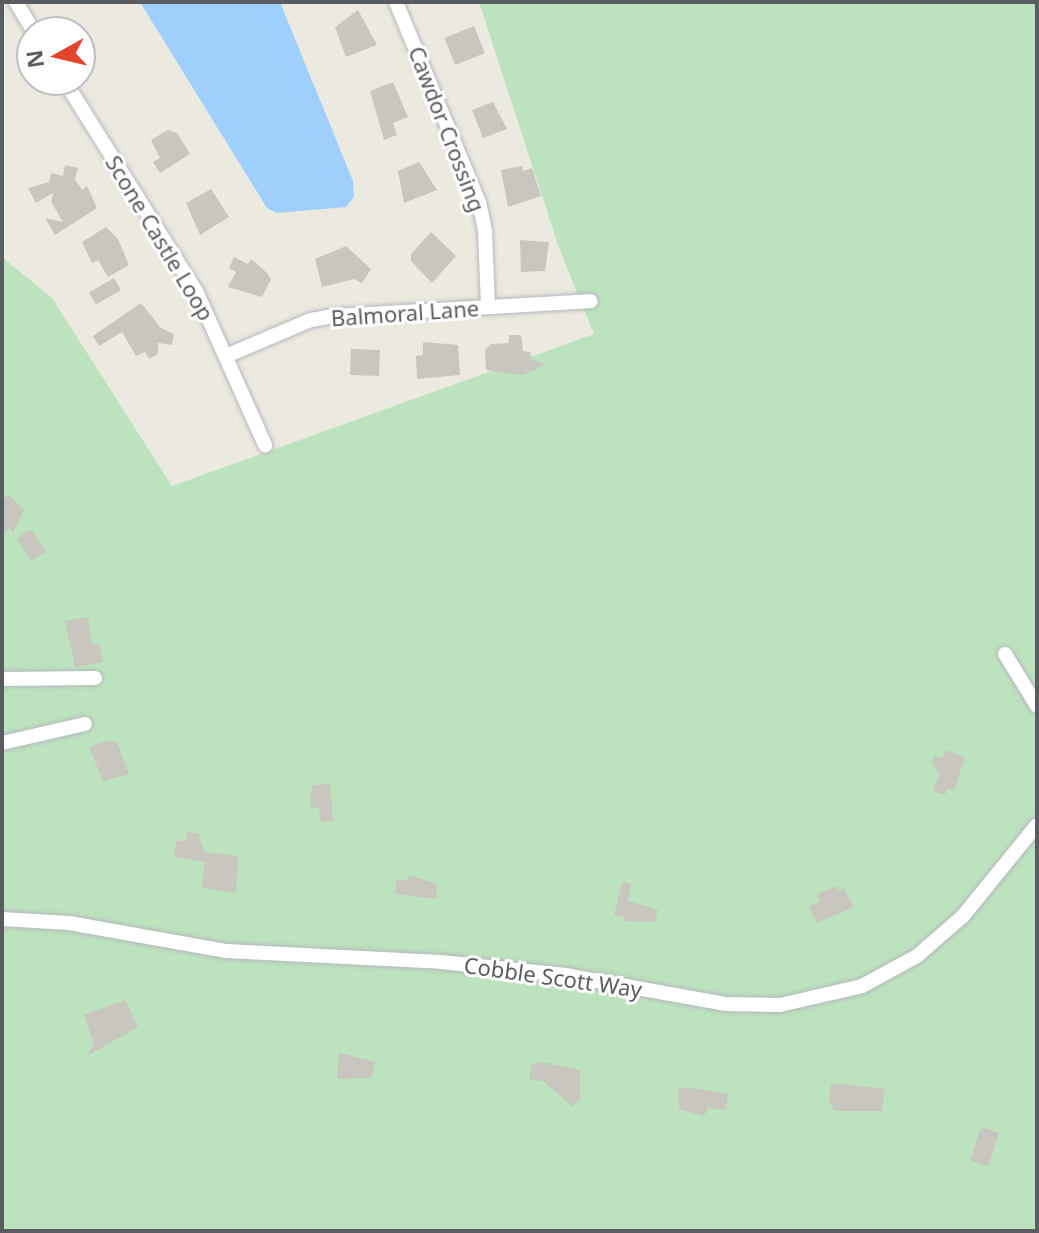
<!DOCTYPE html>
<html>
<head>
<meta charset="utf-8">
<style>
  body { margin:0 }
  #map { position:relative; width:1039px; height:1233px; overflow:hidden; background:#eceae0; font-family:"Noto Sans",sans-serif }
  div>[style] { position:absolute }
  .green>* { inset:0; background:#bce3be }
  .water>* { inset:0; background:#9ecffd }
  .building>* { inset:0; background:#c8c6bf; transform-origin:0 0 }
  .roads { filter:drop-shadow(0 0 2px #b6b8bd) drop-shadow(0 0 2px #b6b8bd) }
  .minor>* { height:14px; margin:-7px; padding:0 7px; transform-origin:7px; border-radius:7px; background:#fff }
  span { translate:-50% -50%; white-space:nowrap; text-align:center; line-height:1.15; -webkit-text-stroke:6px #fff; paint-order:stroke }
  .street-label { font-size:22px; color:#595c61 }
  .frame { position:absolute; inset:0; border:4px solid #595c61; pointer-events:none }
  .north { position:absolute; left:16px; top:16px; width:80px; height:80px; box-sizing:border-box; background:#fff; border:2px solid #bdbec0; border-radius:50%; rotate:262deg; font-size:22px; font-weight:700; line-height:32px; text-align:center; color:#595c61 }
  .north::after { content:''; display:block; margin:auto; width:28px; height:36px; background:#e5442c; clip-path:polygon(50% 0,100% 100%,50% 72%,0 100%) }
</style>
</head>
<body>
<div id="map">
  <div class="green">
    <div style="clip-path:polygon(479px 2px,1037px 2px,1037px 1231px,2px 1231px,2px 257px,52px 298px,172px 486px,594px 334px,559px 248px)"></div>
  </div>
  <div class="water">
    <div style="clip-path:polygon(140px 2px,280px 2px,353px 181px,354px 197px,346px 207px,277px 213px,267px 208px)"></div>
  </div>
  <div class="building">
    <div style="clip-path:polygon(358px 10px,377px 45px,346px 57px,335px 27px)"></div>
    <div style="left:474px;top:26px;width:29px;height:32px;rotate:68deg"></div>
    <div style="clip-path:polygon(393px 82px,408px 117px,393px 123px,397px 135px,384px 140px,370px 91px)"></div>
    <div style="clip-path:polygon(493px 102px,507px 129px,483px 138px,472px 110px)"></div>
    <div style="clip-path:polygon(168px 130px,177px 133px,190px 154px,160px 173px,153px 162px,160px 158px,151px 140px)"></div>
    <div style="clip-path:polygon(419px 162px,437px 190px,404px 203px,398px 171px)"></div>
    <div style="clip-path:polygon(65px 165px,78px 168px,75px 179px,82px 190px,87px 186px,97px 208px,55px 235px,45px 218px,63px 222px,51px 202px,53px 193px,36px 203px,28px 188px,49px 182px,51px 173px,63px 176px)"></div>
    <div style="clip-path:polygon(522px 166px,523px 171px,532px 168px,541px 196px,508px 207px,501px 170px)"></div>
    <div style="clip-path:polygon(211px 189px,229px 217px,200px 235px,186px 203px)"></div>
    <div style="clip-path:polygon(106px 227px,118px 239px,129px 265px,108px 277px,98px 260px,92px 263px,82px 242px)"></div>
    <div style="clip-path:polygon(431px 232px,456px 256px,432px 283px,411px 261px,411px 254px)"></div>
    <div style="clip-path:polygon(520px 240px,549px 242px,545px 271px,521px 272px)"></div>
    <div style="clip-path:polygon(346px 246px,371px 269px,362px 283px,354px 279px,322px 287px,315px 259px)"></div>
    <div style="clip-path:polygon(234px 257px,248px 264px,251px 259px,266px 272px,271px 279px,262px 297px,228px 287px,236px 272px,229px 268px)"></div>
    <div style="left:114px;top:278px;width:14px;height:29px;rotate:60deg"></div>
    <div style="clip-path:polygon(141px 303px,161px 328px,174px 334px,172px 345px,158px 343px,158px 354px,149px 359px,145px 352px,136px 356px,122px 332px,99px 346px,93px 336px)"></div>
    <div style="clip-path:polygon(509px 335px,521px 335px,523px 351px,530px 352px,532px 360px,547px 364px,523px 375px,486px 370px,485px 350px,491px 344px,509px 343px)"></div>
    <div style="clip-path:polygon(423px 342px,458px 345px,460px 375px,417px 379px,416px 356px,423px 355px)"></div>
    <div style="left:351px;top:349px;width:29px;height:26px;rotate:2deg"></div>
    <div style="clip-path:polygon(9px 495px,24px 510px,13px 533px,10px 528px,2px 533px,2px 500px)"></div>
    <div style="left:31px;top:529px;width:27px;height:17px;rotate:57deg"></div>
    <div style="clip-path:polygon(88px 617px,92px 644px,99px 643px,103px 662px,75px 667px,65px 621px)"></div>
    <div style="clip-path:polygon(108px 741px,117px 742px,129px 774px,103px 781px,89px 747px)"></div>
    <div style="clip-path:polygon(946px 750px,965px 757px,954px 791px,947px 788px,945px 795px,933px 791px,939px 775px,932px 762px,934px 756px,942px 759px)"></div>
    <div style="clip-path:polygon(330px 784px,333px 821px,321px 822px,319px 808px,311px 808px,310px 794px,313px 785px)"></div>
    <div style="clip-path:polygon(187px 832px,198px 833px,204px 852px,238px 856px,236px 893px,202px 888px,205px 862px,174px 857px,176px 841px,187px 840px)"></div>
    <div style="clip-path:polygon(409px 875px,437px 884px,436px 899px,395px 894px,397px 879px,408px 881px)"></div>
    <div style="clip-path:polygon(622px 882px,631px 884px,628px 901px,658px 910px,655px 922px,624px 921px,625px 917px,614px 915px)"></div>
    <div style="clip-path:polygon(836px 886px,839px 891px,844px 888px,854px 907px,817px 923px,809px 907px,820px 901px,817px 894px)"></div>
    <div style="clip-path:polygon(125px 1000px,138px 1027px,87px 1056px,94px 1044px,84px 1015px)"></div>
    <div style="clip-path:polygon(339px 1053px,375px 1062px,371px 1078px,337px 1079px)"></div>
    <div style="clip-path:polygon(542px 1062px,580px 1070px,580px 1100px,572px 1106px,543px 1081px,529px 1079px,532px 1064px)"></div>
    <div style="clip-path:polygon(831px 1083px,885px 1089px,882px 1111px,835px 1111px,829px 1101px)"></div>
    <div style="clip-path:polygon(689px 1087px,728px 1094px,726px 1110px,708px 1108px,704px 1116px,679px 1109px,678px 1089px)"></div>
    <div style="left:981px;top:1127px;width:19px;height:35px;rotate:18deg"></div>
  </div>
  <div class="roads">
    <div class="minor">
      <div style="left:16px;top:2px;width:35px;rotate:59deg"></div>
      <div style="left:396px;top:2px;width:217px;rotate:67.5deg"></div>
      <div style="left:479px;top:202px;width:30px;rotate:78deg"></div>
      <div style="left:485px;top:231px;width:76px;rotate:87.7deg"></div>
      <div style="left:64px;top:80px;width:251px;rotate:58deg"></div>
      <div style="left:197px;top:293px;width:167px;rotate:65.9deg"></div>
      <div style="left:226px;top:356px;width:92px;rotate:-23deg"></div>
      <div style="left:311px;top:320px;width:23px;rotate:-10deg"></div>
      <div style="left:334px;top:316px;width:257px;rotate:-3.3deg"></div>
      <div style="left:1005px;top:654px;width:61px;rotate:58.4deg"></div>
      <div style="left:2px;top:679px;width:93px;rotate:-0.6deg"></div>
      <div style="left:2px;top:743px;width:85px;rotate:-12.9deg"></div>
      <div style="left:2px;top:919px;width:67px;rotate:3.4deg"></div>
      <div style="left:69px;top:923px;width:159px;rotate:10.1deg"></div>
      <div style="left:226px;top:951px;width:215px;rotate:2.9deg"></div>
      <div style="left:441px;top:962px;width:125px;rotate:6deg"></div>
      <div style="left:565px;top:975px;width:164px;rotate:10.2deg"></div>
      <div style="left:726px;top:1004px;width:54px;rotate:1.1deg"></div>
      <div style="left:780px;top:1005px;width:84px;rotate:-13deg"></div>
      <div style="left:862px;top:986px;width:63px;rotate:-28.6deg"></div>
      <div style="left:917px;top:956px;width:61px;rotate:-41deg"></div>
      <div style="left:963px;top:916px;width:117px;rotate:-50.9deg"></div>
    </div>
  </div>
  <div class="street-label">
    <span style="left:447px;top:129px;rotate:69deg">Cawdor Crossing</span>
    <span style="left:160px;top:238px;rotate:59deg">Scone Castle Loop</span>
    <span style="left:405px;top:313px;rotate:-4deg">Balmoral Lane</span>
    <span style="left:553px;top:977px;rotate:8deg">Cobble Scott Way</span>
  </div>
  <div class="frame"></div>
  <div class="north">N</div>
</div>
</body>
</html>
